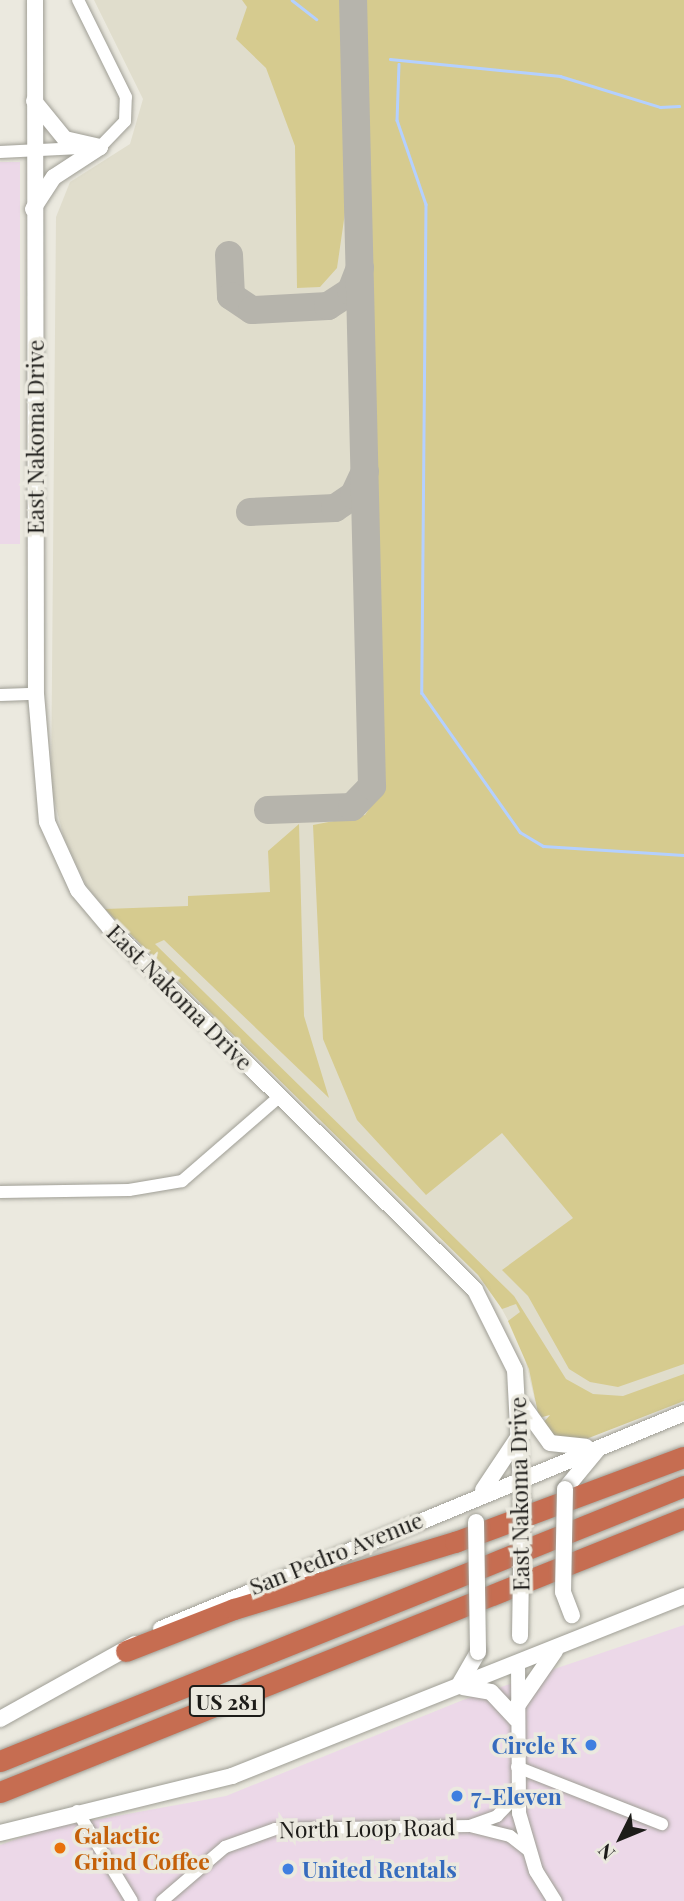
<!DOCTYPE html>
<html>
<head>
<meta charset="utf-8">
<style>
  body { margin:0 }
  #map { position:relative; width:684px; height:1901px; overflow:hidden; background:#ebe9df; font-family:"Playfair Display",serif }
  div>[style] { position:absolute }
  .commercial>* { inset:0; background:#ecd8e8; transform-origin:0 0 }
  .built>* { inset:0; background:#e0ddcc }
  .green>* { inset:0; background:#d6cb8f }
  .stream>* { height:2.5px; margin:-1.25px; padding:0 1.25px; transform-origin:1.25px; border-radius:1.25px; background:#b4d0ff }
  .taxiway>* { height:28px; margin:-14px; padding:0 14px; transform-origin:14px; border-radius:14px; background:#b6b4ac }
  .roads { filter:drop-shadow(0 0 2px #9f9e95) drop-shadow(0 0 2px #9f9e95) }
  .minor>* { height:12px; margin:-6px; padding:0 6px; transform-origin:6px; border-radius:6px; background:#fff }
  .tertiary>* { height:14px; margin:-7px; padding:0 7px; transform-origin:7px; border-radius:7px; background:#fff }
  .secondary>* { height:16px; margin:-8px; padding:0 8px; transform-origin:8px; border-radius:8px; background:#fff }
  .motorway>* { height:21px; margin:-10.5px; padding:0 10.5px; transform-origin:10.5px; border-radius:10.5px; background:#c66d51 }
  .bridges { filter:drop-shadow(0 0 2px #9f9e95) drop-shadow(0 0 2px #9f9e95) }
  .secondary-bridge>* { height:16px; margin:-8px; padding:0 8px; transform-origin:8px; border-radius:8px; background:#fff }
  .dots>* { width:19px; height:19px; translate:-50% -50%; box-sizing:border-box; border:4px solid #ebe9df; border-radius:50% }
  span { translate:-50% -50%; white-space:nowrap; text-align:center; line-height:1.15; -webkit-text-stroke:7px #ebe9df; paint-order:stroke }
  .shield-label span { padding:2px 5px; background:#ebe9df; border:2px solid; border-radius:5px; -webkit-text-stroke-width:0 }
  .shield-label { font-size:21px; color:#1d1c19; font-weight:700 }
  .street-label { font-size:23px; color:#1d1c19 }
  .shop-label { font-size:23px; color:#366cbe; font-weight:700 }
  .right { translate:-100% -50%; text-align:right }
  .left { translate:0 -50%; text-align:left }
  .food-label { font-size:23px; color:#c56008; font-weight:700 }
  .north { position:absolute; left:586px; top:1803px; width:70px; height:70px; -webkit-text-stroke:5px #ebe9df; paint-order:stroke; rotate:227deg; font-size:19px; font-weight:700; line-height:28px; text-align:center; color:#1d1c19 }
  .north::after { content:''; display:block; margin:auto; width:24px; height:32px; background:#1d1c19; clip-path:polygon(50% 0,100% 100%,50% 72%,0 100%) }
</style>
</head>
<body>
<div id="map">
  <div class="commercial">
    <div style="left:20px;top:162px;width:382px;height:20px;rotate:90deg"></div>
    <div style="clip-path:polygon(684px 1625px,684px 1901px,0 1901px,0 1845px,45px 1829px,226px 1796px,463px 1700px)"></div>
  </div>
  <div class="built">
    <div style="clip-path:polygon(94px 0,684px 0,684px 1389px,579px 1431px,535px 1401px,522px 1346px,486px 1280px,110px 915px,86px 885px,64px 838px,51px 788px,56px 217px,70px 182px,130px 144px,143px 99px)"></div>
  </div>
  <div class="green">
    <div style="clip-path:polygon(242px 0,342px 0,348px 192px,337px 268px,320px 287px,297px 288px,295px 146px,266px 68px,236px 39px,247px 7px)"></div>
    <div style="clip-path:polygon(366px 0,684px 0,684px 1364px,618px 1387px,590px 1382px,569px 1369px,528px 1296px,502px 1270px,573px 1218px,502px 1133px,426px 1195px,357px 1120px,323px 1039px,313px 825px,365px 815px,385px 785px)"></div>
    <div style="clip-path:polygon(299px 824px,304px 1016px,329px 1098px,164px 940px,155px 944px,514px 1296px,566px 1379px,593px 1394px,623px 1396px,684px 1374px,684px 1401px,581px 1441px,551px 1435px,542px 1424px,550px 1415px,539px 1418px,529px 1369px,508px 1321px,520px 1312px,516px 1304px,502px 1309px,478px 1275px,105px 909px,188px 906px,188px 896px,270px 892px,268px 851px)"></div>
  </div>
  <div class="stream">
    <div style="left:292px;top:0;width:31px;rotate:38deg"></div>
    <div style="left:390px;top:59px;width:171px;rotate:5.7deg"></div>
    <div style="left:560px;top:76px;width:105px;rotate:17.2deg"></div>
    <div style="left:660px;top:107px;width:19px;rotate:-3deg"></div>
    <div style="left:399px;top:64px;width:56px;rotate:92deg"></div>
    <div style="left:397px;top:120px;width:89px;rotate:71deg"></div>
    <div style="left:426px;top:204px;width:489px;rotate:90.5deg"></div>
    <div style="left:422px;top:693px;width:170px;rotate:54.8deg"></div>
    <div style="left:520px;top:832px;width:27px;rotate:31deg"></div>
    <div style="left:543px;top:846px;width:141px;rotate:3.7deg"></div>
  </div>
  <div class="taxiway">
    <div style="left:229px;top:255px;width:41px;rotate:87.2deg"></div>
    <div style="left:231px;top:296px;width:25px;rotate:34deg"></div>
    <div style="left:252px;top:310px;width:76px;rotate:-3deg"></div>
    <div style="left:328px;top:306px;width:27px;rotate:-33deg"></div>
    <div style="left:351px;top:291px;width:25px;rotate:-69deg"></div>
    <div style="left:250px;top:512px;width:85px;rotate:-2.7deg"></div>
    <div style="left:335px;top:508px;width:23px;rotate:-34deg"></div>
    <div style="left:354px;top:495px;width:26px;rotate:-65deg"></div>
    <div style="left:268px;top:810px;width:84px;rotate:-2deg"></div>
    <div style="left:352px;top:807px;width:29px;rotate:-46deg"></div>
    <div style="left:372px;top:786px;width:786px;rotate:-91.38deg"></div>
  </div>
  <div class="roads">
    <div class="minor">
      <div style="left:0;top:152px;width:100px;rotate:-2.9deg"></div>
      <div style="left:100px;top:147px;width:36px;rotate:-46deg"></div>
      <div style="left:125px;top:121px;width:24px;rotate:-88deg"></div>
      <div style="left:126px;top:97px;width:108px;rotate:-116.3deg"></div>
      <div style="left:0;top:695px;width:36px;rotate:-2deg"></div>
      <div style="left:0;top:1192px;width:129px;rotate:-0.9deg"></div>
      <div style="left:129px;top:1190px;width:54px;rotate:-9.6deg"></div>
      <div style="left:182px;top:1181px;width:130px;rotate:-40.9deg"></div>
      <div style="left:517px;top:1767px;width:156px;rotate:21.5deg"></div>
      <div style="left:77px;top:1811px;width:105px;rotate:58.6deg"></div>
      <div style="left:470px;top:1826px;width:29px;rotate:-20deg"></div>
      <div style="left:497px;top:1816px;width:29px;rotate:-46deg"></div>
      <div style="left:162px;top:1901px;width:83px;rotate:-40.6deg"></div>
      <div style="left:225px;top:1847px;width:53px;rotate:-19.8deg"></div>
      <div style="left:275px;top:1829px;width:195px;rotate:-0.9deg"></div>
      <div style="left:470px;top:1826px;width:41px;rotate:14deg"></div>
      <div style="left:510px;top:1836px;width:24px;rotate:38deg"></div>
    </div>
    <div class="tertiary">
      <div style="left:518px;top:1663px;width:150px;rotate:89.6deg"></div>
      <div style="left:519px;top:1813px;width:60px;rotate:73.7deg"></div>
      <div style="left:536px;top:1871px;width:36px;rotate:58deg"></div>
    </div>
    <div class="secondary">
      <div style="left:35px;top:0;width:694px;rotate:89.92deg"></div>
      <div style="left:36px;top:694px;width:128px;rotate:85.1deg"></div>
      <div style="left:47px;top:822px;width:75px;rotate:65.5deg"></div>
      <div style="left:78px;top:890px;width:50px;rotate:49.9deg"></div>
      <div style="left:110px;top:928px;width:514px;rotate:44.76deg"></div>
      <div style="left:475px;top:1290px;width:89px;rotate:63.4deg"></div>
      <div style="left:515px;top:1370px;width:133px;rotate:87deg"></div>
      <div style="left:34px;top:101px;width:49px;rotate:50.8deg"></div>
      <div style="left:65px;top:139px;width:36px;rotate:13deg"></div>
      <div style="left:33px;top:209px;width:38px;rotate:-57deg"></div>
      <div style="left:54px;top:177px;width:55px;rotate:-33.1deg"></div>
      <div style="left:524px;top:1407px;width:44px;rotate:54.2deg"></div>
      <div style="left:550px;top:1443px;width:36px;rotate:6deg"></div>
      <div style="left:565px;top:1489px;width:52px;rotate:-50.5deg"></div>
      <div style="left:483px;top:1490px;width:65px;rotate:-56.3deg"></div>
      <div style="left:161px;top:1629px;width:566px;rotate:-22.44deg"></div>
      <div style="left:459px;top:1685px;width:38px;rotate:-60deg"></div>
      <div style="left:463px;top:1687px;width:28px;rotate:10deg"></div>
      <div style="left:491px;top:1692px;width:37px;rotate:47deg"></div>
      <div style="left:517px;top:1706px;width:67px;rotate:-55.4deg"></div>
      <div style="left:0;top:1719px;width:154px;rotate:-29.1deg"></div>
      <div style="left:0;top:1833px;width:239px;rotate:-13.8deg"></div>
      <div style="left:232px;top:1776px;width:487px;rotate:-21.7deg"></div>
    </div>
    <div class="motorway">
      <div style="left:126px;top:1651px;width:116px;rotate:-21.3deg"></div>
      <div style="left:234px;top:1609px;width:231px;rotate:-16.9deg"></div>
      <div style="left:455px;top:1542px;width:244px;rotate:-20.4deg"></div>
      <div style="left:0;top:1761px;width:737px;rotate:-21.9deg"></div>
      <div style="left:0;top:1792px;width:737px;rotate:-21.83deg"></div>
    </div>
  </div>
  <div class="bridges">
    <div class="secondary-bridge">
      <div style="left:565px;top:1489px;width:103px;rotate:91.1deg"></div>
      <div style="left:563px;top:1592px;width:25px;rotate:69deg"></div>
      <div style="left:476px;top:1522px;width:130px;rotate:89.1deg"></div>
      <div style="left:520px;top:1636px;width:133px;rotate:-89.1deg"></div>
    </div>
  </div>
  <div class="dots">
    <div style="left:591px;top:1745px;background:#3f7fe0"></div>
    <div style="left:457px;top:1796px;background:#3f7fe0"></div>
    <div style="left:60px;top:1848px;background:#e8710a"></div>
    <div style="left:288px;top:1869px;background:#3f7fe0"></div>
  </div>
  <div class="shield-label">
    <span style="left:227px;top:1701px">US 281</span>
  </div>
  <div class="street-label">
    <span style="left:35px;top:437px;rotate:-90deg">East Nakoma Drive</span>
    <span style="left:180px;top:997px;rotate:45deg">East Nakoma Drive</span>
    <span style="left:519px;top:1494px;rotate:-91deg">East Nakoma Drive</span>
    <span style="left:336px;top:1553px;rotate:-22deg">San Pedro Avenue</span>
    <span style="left:367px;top:1828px;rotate:-1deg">North Loop Road</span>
  </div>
  <div class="shop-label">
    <span class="right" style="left:577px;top:1745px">Circle K</span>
    <span class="left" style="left:471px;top:1796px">7-Eleven</span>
    <span class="left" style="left:302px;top:1869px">United Rentals</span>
  </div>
  <div class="food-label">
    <span class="left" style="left:74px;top:1848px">Galactic<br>Grind Coffee</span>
  </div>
  <div class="north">N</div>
</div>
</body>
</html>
